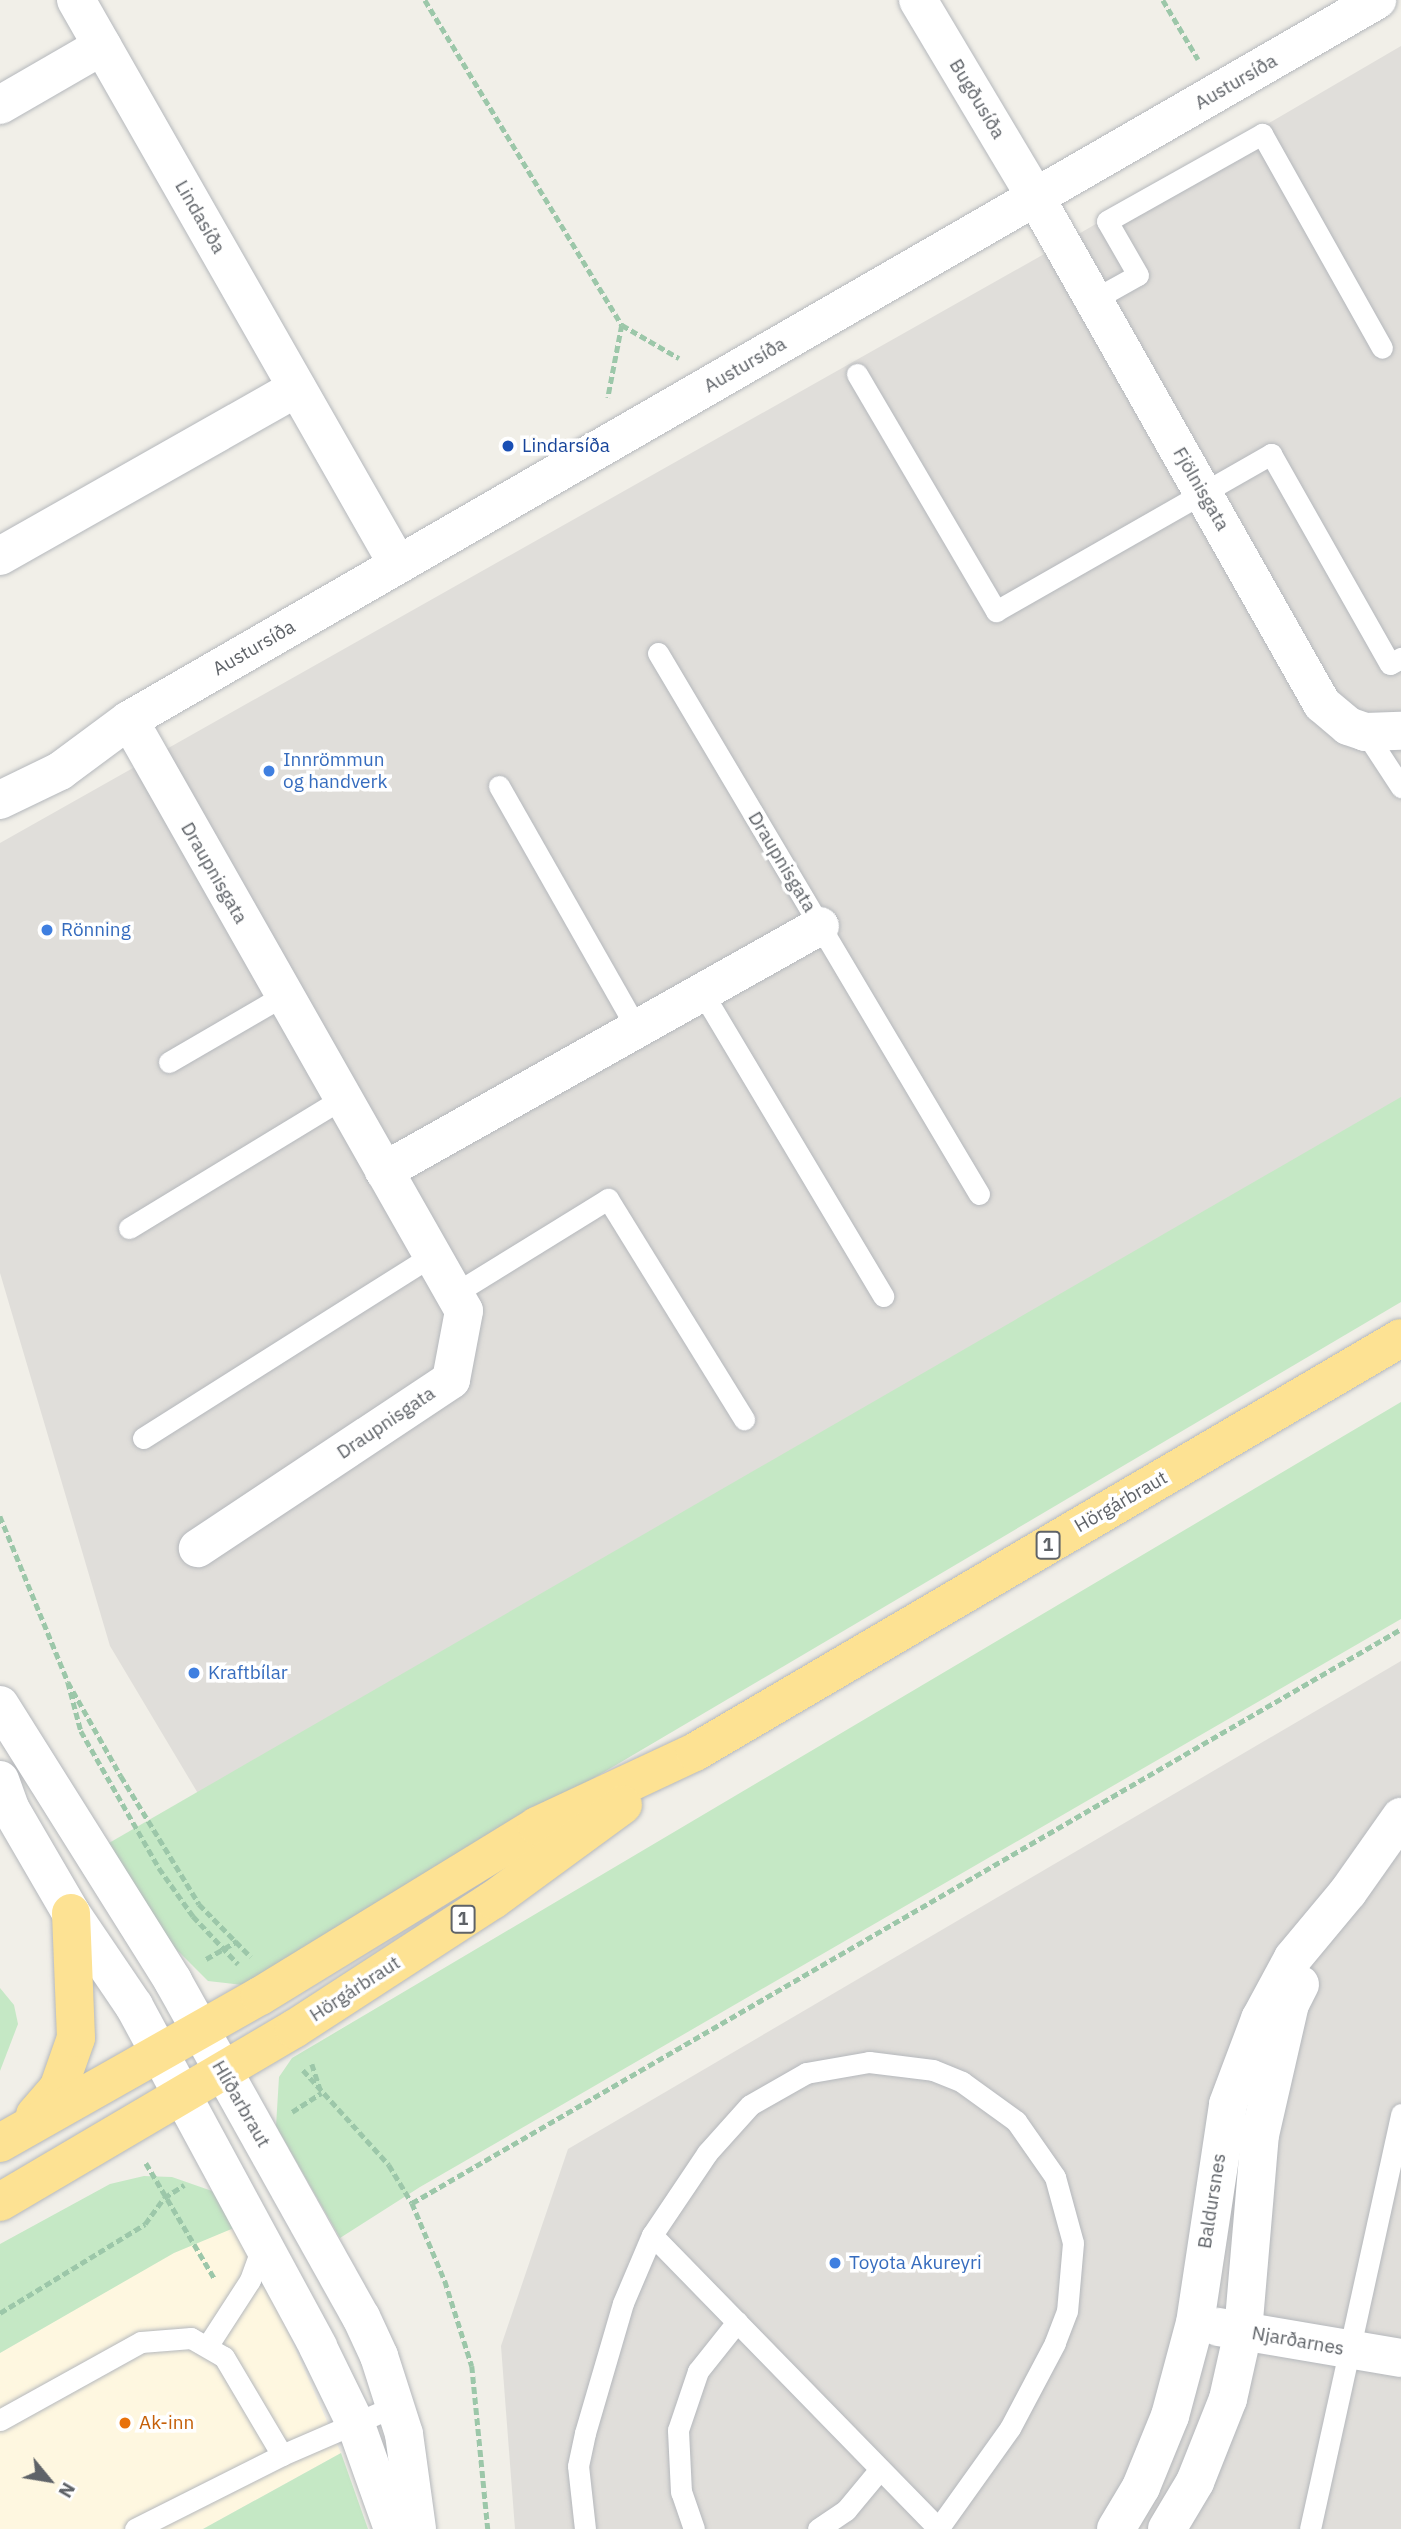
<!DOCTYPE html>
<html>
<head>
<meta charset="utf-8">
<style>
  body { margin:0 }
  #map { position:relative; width:1401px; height:2529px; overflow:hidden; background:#f1efe8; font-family:"IBM Plex Sans",sans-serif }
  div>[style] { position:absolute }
  .commercial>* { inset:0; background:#fef7e0 }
  .industrial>* { inset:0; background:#e0deda }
  .green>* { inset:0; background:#c5e8c5 }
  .path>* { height:4.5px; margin-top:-2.25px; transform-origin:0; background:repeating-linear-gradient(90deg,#9cc7a9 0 7px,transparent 0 10.5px) }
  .roads { filter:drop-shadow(0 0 2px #b5b8bc) drop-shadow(0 0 2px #b5b8bc) }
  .lane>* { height:21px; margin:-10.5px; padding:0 10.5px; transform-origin:10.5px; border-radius:10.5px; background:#fff }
  .street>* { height:38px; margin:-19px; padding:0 19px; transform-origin:19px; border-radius:19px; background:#fff }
  .secondary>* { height:38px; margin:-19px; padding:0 19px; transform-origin:19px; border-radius:19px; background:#fff }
  .highway>* { height:38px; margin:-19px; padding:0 19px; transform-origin:19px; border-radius:19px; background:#fde293 }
  .dots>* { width:19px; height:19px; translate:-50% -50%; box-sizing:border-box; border:4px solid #fff; border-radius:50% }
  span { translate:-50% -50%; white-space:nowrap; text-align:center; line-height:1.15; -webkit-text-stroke:7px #fff; paint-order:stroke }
  .shield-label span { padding:2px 5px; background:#fff; border:2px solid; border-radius:5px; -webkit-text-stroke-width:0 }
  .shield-label { font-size:18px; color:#5f6368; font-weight:700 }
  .street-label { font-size:19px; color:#5f6368 }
  .transit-label { font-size:19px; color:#164399 }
  .left { translate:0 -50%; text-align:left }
  .shop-label { font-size:19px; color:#366cbe }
  .food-label { font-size:19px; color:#c56008 }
  .north { position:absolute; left:14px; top:2445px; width:70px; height:70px; -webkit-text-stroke:5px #fff; paint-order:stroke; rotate:120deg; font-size:19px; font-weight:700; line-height:28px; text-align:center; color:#5f6368 }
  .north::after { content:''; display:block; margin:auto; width:24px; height:32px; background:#5f6368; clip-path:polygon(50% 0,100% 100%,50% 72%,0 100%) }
</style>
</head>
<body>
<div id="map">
  <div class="commercial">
    <div style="clip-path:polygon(241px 2225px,341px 2453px,203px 2529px,0 2529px,0 2353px,174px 2252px)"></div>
  </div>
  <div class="industrial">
    <div style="clip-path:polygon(1401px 46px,1401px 1172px,255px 1889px,110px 1646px,0 1273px,0 843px,1046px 253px)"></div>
    <div style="clip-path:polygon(1401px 1661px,1401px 2529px,515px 2529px,501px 2346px,568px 2149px)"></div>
  </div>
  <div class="green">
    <div style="clip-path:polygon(1401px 1097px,1401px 1302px,243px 1985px,208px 1981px,168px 1941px,109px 1843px)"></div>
    <div style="clip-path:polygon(1401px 1402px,1401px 1619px,420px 2187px,340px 2238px,276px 2126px,279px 2077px,292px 2058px)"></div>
    <div style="clip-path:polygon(0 1988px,14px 2005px,18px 2024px,0 2071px)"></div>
    <div style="clip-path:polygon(144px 2176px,172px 2177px,212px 2191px,241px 2225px,174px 2253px,0 2353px,0 2244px,110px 2184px)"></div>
    <div style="clip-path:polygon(341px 2453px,368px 2529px,203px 2529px)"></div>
  </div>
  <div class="path">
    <div style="left:425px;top:0;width:380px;rotate:58.8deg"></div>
    <div style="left:622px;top:325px;width:74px;rotate:100.9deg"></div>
    <div style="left:1163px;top:0;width:69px;rotate:59.3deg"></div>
    <div style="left:622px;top:325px;width:66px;rotate:30.1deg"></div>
    <div style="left:0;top:1516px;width:179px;rotate:67.7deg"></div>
    <div style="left:68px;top:1682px;width:108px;rotate:60.6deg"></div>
    <div style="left:121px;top:1776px;width:150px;rotate:58.6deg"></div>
    <div style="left:199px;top:1904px;width:74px;rotate:45.5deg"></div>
    <div style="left:68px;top:1682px;width:51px;rotate:75.1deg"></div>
    <div style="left:81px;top:1731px;width:158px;rotate:60.3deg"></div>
    <div style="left:159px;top:1868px;width:59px;rotate:54.7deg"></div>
    <div style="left:193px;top:1916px;width:66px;rotate:46.8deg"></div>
    <div style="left:206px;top:1959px;width:36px;rotate:-30deg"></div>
    <div style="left:312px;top:2064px;width:26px;rotate:72deg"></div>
    <div style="left:303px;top:2070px;width:128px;rotate:47.8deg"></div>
    <div style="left:389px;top:2165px;width:44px;rotate:58.8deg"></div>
    <div style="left:412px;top:2203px;width:85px;rotate:67.1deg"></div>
    <div style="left:445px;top:2281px;width:89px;rotate:72.4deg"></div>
    <div style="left:472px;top:2366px;width:164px;rotate:84.4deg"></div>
    <div style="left:292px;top:2112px;width:35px;rotate:-33deg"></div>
    <div style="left:146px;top:2163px;width:135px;rotate:59.3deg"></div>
    <div style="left:412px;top:2203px;width:1144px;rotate:-30.13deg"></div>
    <div style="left:0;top:2313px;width:170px;rotate:-31.5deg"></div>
    <div style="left:145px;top:2224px;width:32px;rotate:-54deg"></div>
    <div style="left:164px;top:2198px;width:24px;rotate:-33deg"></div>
  </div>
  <div class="roads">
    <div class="lane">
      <div style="left:1093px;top:300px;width:51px;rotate:-29.1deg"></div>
      <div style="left:1138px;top:275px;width:62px;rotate:-119.9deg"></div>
      <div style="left:1107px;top:221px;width:178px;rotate:-29.3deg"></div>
      <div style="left:1262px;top:134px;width:245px;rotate:60.7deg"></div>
      <div style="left:857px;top:374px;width:275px;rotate:59.6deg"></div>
      <div style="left:996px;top:611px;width:317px;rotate:-29.7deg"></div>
      <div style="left:1271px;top:454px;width:241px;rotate:60.5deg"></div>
      <div style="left:1390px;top:664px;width:13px;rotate:-29deg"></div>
      <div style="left:658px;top:653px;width:629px;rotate:59.32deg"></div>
      <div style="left:1365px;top:732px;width:66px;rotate:56.8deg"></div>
      <div style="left:499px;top:786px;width:279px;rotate:60.4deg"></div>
      <div style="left:702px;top:992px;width:354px;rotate:59.2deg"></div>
      <div style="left:169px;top:1062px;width:133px;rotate:-30.2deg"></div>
      <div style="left:129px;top:1228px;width:250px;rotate:-31.3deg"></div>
      <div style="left:454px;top:1294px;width:181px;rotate:-31.7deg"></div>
      <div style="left:608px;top:1199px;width:259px;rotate:58.3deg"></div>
      <div style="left:143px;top:1438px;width:342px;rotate:-32.3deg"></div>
      <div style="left:652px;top:2235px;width:411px;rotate:45.7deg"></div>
      <div style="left:208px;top:2345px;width:77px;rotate:-57.1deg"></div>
      <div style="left:250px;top:2280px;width:38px;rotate:-70deg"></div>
      <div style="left:0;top:2420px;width:161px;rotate:-29deg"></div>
      <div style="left:141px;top:2342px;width:50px;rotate:-4.6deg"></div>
      <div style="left:191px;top:2338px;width:38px;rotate:30deg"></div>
      <div style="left:224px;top:2357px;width:114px;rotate:59.4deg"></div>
      <div style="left:135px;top:2529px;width:165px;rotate:-26.7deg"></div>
      <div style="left:282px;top:2455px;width:123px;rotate:-23.4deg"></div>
      <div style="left:585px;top:2529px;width:63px;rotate:-96.3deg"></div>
      <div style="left:578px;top:2466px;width:34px;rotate:-78deg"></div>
      <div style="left:585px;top:2433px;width:135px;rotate:-73.7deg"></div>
      <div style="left:623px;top:2303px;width:74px;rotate:-66.9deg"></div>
      <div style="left:652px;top:2235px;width:99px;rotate:-56.1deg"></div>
      <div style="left:707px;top:2153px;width:64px;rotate:-48.1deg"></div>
      <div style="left:750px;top:2105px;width:64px;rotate:-29.7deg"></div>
      <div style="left:806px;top:2073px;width:64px;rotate:-9.9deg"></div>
      <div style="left:869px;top:2062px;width:64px;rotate:7.1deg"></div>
      <div style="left:933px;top:2070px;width:31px;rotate:22deg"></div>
      <div style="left:962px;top:2082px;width:67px;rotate:35.8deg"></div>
      <div style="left:1016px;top:2121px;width:68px;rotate:55.1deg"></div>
      <div style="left:1055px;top:2177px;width:68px;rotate:74.7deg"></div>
      <div style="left:1073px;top:2243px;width:68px;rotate:95deg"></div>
      <div style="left:1067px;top:2311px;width:34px;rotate:111deg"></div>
      <div style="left:1055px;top:2343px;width:96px;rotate:117.9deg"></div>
      <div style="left:1010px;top:2428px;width:124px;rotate:125.5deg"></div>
      <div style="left:694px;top:2529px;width:39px;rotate:-109deg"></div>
      <div style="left:681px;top:2492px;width:62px;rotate:-92.8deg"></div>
      <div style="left:678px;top:2430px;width:62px;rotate:-71.3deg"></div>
      <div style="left:698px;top:2371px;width:63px;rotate:-51.5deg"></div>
      <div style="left:818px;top:2529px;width:34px;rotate:-34deg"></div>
      <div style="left:846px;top:2510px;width:53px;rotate:-50.3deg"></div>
      <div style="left:1310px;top:2529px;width:425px;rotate:-77.6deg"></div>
    </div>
    <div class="street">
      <div style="left:76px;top:0;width:650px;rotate:60.32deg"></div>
      <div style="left:918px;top:0;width:230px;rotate:59.2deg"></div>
      <div style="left:1036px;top:198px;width:581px;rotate:60.52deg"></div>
      <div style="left:1322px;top:704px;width:34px;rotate:40deg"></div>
      <div style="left:1348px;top:726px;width:18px;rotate:19deg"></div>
      <div style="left:1365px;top:732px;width:36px;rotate:-2deg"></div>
      <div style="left:0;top:105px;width:118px;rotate:-30deg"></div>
      <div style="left:0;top:556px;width:341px;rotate:-29.5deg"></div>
      <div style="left:129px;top:720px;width:679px;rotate:60.45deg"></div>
      <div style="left:464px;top:1311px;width:70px;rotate:100.7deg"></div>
      <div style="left:451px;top:1380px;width:304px;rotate:146.4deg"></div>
      <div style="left:0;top:800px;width:67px;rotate:-25.8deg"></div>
      <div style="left:60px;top:771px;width:86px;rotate:-36.5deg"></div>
      <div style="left:129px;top:720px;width:1441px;rotate:-29.98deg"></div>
      <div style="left:384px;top:1171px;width:500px;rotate:-29.33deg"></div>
      <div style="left:1218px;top:2327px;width:186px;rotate:9.6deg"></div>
      <div style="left:1116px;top:2529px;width:49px;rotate:-59.2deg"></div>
      <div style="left:1141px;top:2487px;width:77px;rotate:-67.8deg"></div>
      <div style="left:1170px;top:2416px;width:96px;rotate:-75deg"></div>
      <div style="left:1195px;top:2323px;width:221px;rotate:-81.4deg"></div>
      <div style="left:1228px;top:2104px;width:91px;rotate:-69.4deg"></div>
      <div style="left:1260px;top:2019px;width:69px;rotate:-61.6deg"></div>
      <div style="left:1293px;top:1958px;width:86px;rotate:-50.2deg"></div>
      <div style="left:1348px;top:1892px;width:92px;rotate:-54.8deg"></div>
      <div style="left:1167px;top:2529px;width:55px;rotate:-59.2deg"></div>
      <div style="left:1195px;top:2482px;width:89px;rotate:-68.3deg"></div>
      <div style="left:1228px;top:2399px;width:69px;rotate:-77.4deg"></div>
      <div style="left:1243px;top:2332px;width:198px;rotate:-85.1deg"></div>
      <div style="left:1260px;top:2135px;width:134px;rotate:-77.1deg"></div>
      <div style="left:1290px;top:2004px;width:22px;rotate:-63deg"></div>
    </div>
    <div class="secondary">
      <div style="left:0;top:1705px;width:326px;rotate:57.9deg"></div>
      <div style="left:173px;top:1981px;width:385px;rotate:60.8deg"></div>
      <div style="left:361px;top:2317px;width:43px;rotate:65.2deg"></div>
      <div style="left:379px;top:2356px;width:82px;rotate:72.2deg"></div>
      <div style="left:404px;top:2434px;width:96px;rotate:82.2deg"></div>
      <div style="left:0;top:1780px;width:30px;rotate:70deg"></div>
      <div style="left:10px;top:1808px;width:121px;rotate:59.8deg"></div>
      <div style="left:71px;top:1913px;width:112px;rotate:55.9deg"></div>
      <div style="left:134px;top:2006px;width:387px;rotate:61.6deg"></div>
      <div style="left:318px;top:2347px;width:87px;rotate:64deg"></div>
      <div style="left:356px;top:2425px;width:110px;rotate:70.4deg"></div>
    </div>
    <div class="highway">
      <div style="left:35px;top:2115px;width:35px;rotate:-49deg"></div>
      <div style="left:58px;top:2089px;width:54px;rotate:-70.6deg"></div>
      <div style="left:76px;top:2038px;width:125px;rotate:-92.3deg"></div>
      <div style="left:0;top:2143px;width:299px;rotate:-29.5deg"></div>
      <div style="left:260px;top:1996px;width:325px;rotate:-31.5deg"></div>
      <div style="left:537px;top:1826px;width:174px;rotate:-25.1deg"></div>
      <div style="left:695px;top:1752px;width:818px;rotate:-30.39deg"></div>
      <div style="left:0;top:2202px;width:341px;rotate:-30.5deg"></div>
      <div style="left:294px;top:2029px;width:237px;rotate:-33deg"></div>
      <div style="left:493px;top:1900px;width:161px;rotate:-36.2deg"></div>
    </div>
  </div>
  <div class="dots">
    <div style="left:508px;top:446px;background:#1a4fb4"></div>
    <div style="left:269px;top:771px;background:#3f7fe0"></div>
    <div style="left:47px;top:930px;background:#3f7fe0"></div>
    <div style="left:194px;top:1673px;background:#3f7fe0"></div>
    <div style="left:835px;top:2263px;background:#3f7fe0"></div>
    <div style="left:125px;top:2423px;background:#e8710a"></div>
  </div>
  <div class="shield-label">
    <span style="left:1048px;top:1545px">1</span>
    <span style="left:463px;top:1919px">1</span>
  </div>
  <div class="street-label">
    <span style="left:1236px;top:82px;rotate:-30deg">Austursíða</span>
    <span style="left:977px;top:99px;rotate:59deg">Bugðusíða</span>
    <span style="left:200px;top:217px;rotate:60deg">Lindasíða</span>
    <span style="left:745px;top:365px;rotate:-30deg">Austursíða</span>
    <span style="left:1201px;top:489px;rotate:60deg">Fjölnisgata</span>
    <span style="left:254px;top:648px;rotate:-30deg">Austursíða</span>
    <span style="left:782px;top:862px;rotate:59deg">Draupnisgata</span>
    <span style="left:214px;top:873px;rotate:60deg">Draupnisgata</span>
    <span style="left:386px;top:1423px;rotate:-34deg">Draupnisgata</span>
    <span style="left:1121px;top:1502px;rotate:-30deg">Hörgárbraut</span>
    <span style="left:355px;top:1989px;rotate:-33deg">Hörgárbraut</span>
    <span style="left:241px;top:2104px;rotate:60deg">Hlíðarbraut</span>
    <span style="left:1212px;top:2201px;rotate:-81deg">Baldursnes</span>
    <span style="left:1298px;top:2341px;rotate:10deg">Njarðarnes</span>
  </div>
  <div class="transit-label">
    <span class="left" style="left:522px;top:446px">Lindarsíða</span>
  </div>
  <div class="shop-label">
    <span class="left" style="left:283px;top:771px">Innrömmun<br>og handverk</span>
    <span class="left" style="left:61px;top:930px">Rönning</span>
    <span class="left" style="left:208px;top:1673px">Kraftbílar</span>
    <span class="left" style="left:849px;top:2263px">Toyota Akureyri</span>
  </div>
  <div class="food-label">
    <span class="left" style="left:139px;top:2423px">Ak-inn</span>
  </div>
  <div class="north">N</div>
</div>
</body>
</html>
